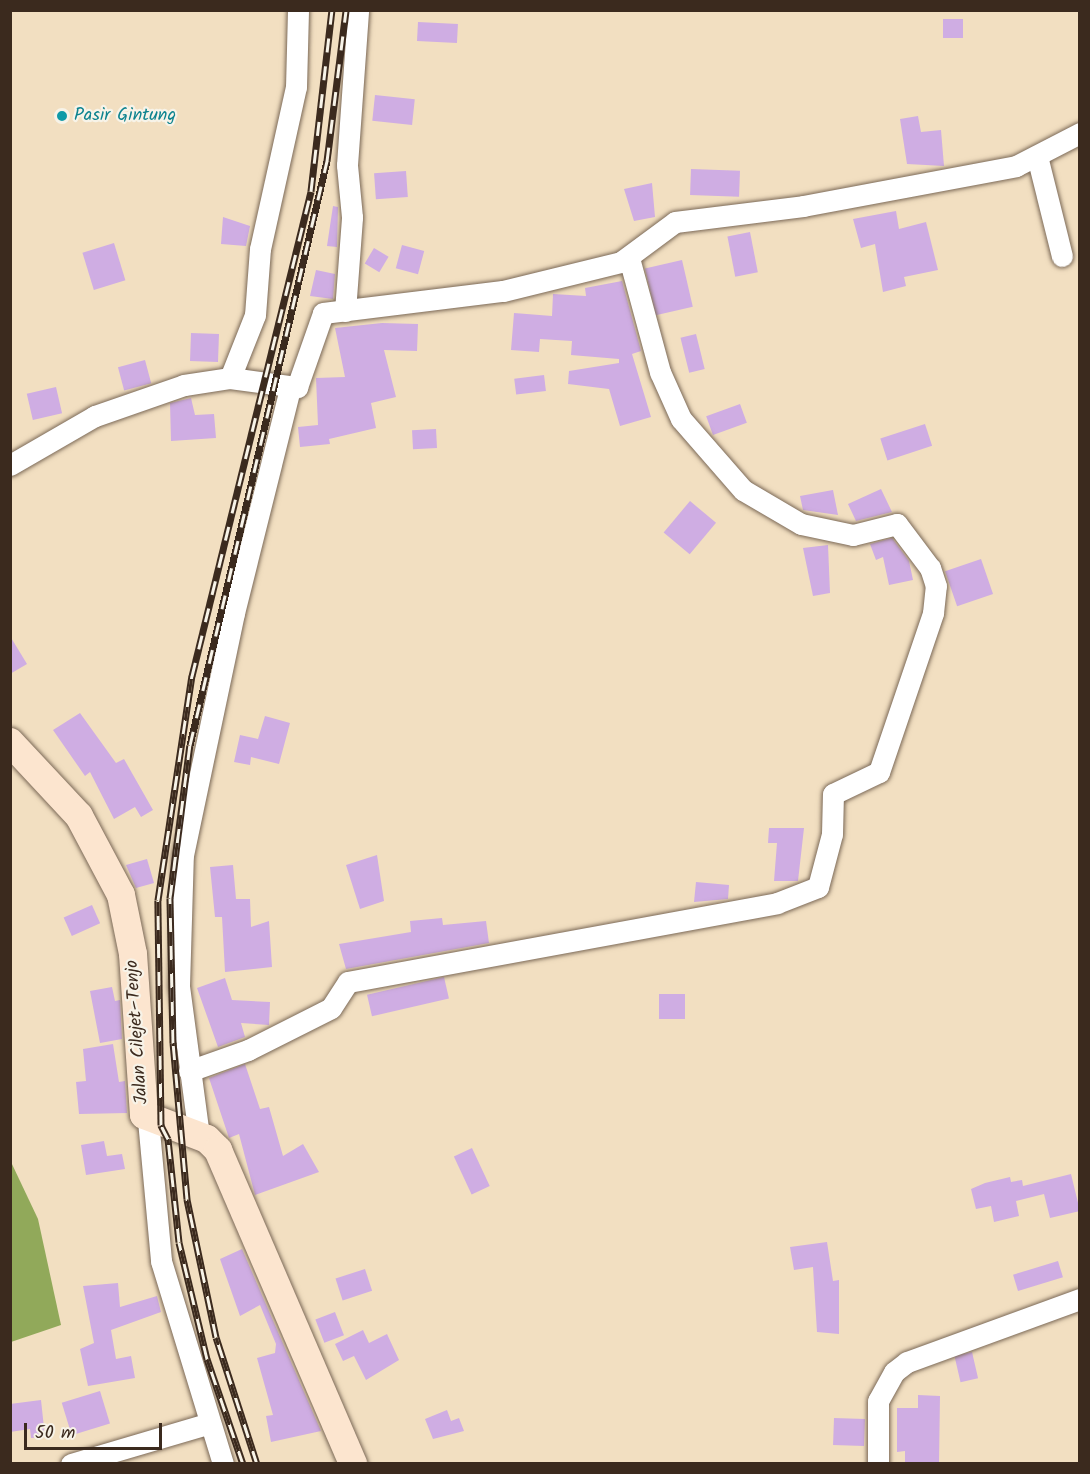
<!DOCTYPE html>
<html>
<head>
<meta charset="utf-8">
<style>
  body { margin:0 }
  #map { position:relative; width:1090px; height:1474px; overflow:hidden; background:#f2dfc1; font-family:Kalam,sans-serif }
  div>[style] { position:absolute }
  .forest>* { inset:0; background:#91a95a }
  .building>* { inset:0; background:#cfade3; transform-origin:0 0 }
  .roads { filter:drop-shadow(0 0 2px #7b6957) drop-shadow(0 0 2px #7b6957) }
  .street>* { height:21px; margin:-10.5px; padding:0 10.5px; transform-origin:10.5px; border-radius:10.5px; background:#fff }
  .secondary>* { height:28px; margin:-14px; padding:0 14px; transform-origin:14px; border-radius:14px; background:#fce5cf }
  .rail>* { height:7px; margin-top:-3.5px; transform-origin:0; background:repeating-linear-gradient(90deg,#f7f3e8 0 14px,#3b2a1e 0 28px); box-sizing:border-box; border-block:2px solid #3b2a1e }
  .dots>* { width:16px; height:16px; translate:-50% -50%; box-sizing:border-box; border:3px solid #f7f3e8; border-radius:50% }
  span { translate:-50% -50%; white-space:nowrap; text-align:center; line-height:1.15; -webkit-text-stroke:4.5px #f7f3e8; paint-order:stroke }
  .culture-label { font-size:18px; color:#0d838f }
  .left { translate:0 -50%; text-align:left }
  .street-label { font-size:18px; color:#3b2a1e }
  .frame { position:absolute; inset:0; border:12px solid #3b2a1e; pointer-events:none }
  .scale { position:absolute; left:24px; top:1423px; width:138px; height:27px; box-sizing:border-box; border:3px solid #3b2a1e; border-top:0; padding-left:8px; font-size:18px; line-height:21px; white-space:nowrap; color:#3b2a1e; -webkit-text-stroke:4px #f7f3e8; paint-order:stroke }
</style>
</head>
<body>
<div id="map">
  <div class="forest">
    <div style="clip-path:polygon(11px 1162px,38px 1219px,61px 1325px,11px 1342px)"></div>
  </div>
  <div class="building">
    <div style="left:943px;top:19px;width:20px;height:19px"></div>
    <div style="left:418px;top:22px;width:40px;height:19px;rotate:3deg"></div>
    <div style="left:375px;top:95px;width:40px;height:26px;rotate:6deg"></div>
    <div style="clip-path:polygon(918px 116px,921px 132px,941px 130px,944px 166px,907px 164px,900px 119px)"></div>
    <div style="left:691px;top:169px;width:49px;height:26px;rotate:2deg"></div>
    <div style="left:406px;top:171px;width:26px;height:32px;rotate:86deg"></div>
    <div style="clip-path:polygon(652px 183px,655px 217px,634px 221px,624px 189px)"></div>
    <div style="clip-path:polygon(333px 206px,338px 207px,337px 247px,327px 246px)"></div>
    <div style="clip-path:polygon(896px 211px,899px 229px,926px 222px,938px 270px,904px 277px,906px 286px,883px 292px,875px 244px,861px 248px,853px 219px)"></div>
    <div style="clip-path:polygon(223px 217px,250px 226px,246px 246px,221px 244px)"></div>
    <div style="left:750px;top:232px;width:41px;height:23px;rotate:79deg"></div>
    <div style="left:114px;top:243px;width:39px;height:33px;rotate:73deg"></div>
    <div style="left:402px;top:245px;width:23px;height:24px;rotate:15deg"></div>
    <div style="left:374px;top:248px;width:17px;height:18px;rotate:31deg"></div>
    <div style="left:682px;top:260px;width:48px;height:38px;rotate:77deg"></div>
    <div style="clip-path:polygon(316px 270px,335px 274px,333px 299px,310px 296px)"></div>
    <div style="clip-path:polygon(622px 281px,641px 351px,632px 354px,651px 417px,620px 426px,609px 389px,568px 384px,569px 371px,619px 363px,619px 359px,571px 355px,572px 341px,540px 339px,539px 352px,511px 350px,514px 313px,552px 316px,553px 294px,586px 296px,585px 288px)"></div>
    <div style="clip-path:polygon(382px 323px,418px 324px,417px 351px,384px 350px,396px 397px,371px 403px,376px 428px,329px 439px,330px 444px,300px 447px,298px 427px,318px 425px,316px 378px,345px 377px,335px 328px)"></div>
    <div style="left:191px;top:333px;width:28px;height:28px;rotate:2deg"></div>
    <div style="left:696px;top:334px;width:36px;height:16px;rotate:76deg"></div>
    <div style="left:145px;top:360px;width:24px;height:28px;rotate:75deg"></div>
    <div style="left:544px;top:375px;width:16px;height:30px;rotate:83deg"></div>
    <div style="left:56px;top:387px;width:27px;height:30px;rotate:77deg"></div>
    <div style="clip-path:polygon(191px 398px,195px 415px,214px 414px,216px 438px,171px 441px,170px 403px)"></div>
    <div style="left:740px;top:404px;width:20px;height:36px;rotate:70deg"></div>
    <div style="left:925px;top:424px;width:23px;height:47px;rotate:72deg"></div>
    <div style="left:436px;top:429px;width:19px;height:24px;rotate:87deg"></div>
    <div style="clip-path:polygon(881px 489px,892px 512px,856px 521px,848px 504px)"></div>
    <div style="clip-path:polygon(833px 490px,838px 515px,803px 510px,800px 496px)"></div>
    <div style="left:690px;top:501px;width:34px;height:41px;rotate:40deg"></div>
    <div style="clip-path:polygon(892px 538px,909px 561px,913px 580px,889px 585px,883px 557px,876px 560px,870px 544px)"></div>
    <div style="clip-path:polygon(828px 545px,830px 593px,813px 596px,803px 548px)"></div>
    <div style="left:981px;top:559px;width:37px;height:38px;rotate:71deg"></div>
    <div style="clip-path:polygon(10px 636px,27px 664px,10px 674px)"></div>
    <div style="clip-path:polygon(80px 713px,116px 763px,124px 759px,153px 810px,141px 817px,135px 807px,114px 819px,90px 772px,85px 776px,53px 730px)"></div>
    <div style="clip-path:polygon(265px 716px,290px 723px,279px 764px,251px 757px,250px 765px,234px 762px,240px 735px,258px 739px)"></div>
    <div style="clip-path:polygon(769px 828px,804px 828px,798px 881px,774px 881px,777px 843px,768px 843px)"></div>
    <div style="clip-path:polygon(377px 855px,384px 901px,360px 909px,346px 865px)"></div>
    <div style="clip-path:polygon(147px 859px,154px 883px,136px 888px,126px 865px)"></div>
    <div style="clip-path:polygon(233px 865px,236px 899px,250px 899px,251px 927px,269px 921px,272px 967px,225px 972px,222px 917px,215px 917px,210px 867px)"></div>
    <div style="clip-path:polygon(696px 882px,729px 885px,728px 899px,694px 902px)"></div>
    <div style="left:92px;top:905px;width:20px;height:31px;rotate:66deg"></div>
    <div style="clip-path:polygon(442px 918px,443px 925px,486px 921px,489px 943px,346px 969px,339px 944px,411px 932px,410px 921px)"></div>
    <div style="left:444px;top:977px;width:22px;height:79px;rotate:77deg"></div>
    <div style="clip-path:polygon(225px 978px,232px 1000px,270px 1002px,269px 1025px,241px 1023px,245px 1037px,218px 1047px,197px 988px)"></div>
    <div style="clip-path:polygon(112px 987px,115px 1001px,120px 1000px,122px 1039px,100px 1043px,90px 991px)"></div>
    <div style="left:659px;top:994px;width:26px;height:25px"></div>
    <div style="clip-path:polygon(113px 1044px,119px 1082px,125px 1081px,127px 1113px,79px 1114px,76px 1082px,86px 1081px,83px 1049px)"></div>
    <div style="clip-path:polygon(245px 1064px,260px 1109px,269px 1107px,283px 1156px,303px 1144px,319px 1172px,255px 1195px,239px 1134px,229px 1138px,209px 1078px)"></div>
    <div style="clip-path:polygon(104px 1141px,107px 1156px,122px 1154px,125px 1169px,86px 1175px,81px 1145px)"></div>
    <div style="left:472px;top:1148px;width:42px;height:20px;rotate:65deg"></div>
    <div style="clip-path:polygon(1071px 1174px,1080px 1211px,1050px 1218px,1044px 1194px,1016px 1201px,1019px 1216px,994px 1222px,991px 1206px,976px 1209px,971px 1189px,985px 1183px,1010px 1177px,1011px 1182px,1022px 1180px,1023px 1186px)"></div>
    <div style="clip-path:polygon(827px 1242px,833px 1281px,839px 1280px,839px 1334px,817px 1332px,813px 1267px,794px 1270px,790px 1247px)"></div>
    <div style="clip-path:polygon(242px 1249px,321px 1431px,271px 1442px,266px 1416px,273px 1415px,257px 1358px,275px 1353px,276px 1344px,260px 1305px,240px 1316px,220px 1259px)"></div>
    <div style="left:1058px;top:1261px;width:17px;height:47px;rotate:73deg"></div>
    <div style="left:365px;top:1269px;width:23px;height:31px;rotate:72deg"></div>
    <div style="clip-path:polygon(118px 1283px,120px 1307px,157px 1296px,161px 1312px,111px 1330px,116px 1359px,131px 1356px,135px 1378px,88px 1386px,80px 1349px,94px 1343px,83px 1286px)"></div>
    <div style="left:335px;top:1312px;width:25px;height:21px;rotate:69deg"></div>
    <div style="clip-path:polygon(363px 1330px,369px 1343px,387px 1334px,399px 1360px,366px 1380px,354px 1356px,343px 1361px,335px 1344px)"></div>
    <div style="left:972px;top:1352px;width:27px;height:18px;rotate:77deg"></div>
    <div style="left:100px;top:1391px;width:34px;height:40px;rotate:73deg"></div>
    <div style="clip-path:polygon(918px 1395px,940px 1396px,939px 1463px,905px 1463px,905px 1451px,897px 1452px,897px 1408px,918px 1408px)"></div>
    <div style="clip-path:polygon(41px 1400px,45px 1437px,31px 1438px,30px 1429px,10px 1432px,10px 1404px)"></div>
    <div style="clip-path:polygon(447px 1410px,451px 1421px,459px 1418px,464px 1431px,433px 1439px,425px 1419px)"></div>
    <div style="left:834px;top:1418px;width:31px;height:27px;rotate:2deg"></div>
  </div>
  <div class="roads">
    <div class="street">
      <div style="left:1037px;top:156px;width:103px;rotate:76deg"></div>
      <div style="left:345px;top:311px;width:94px;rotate:-85.7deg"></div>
      <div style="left:352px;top:217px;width:52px;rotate:-95.5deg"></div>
      <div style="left:347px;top:165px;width:155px;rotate:-85.9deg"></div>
      <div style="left:230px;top:378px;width:68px;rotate:-68.4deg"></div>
      <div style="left:255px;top:315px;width:66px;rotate:-85.7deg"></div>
      <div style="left:260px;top:249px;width:166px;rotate:-77.5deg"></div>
      <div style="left:296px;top:87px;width:77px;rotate:-88.5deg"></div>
      <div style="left:10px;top:465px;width:98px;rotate:-30deg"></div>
      <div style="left:95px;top:416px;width:94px;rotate:-19.2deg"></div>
      <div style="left:184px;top:385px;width:47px;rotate:-8.7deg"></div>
      <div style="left:230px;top:378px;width:68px;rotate:7.7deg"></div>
      <div style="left:297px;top:387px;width:78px;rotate:-70.6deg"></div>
      <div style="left:323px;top:313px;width:181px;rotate:-7deg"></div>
      <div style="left:503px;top:291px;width:122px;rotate:-13.8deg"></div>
      <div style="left:621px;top:262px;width:67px;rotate:-36.5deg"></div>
      <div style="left:675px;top:222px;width:129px;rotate:-7.1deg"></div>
      <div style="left:803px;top:206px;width:217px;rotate:-10.6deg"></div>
      <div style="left:1016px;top:166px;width:72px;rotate:-27.3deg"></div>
      <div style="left:189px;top:1071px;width:63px;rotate:-19.6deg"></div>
      <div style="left:248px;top:1050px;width:93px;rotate:-26.8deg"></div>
      <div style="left:331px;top:1008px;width:31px;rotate:-57deg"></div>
      <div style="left:348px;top:982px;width:436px;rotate:-10.4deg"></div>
      <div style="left:777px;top:903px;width:44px;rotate:-21.3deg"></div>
      <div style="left:818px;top:887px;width:55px;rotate:-75.2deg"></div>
      <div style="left:832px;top:834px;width:40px;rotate:-88.6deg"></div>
      <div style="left:833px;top:794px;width:51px;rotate:-25.6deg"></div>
      <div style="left:879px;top:772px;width:168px;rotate:-71.2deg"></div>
      <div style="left:933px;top:613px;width:27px;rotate:-84deg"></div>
      <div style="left:936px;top:586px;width:19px;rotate:-108deg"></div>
      <div style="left:930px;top:568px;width:55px;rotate:-126.9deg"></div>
      <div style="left:897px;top:524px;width:45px;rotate:166deg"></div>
      <div style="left:853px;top:535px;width:53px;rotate:-168.1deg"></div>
      <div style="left:801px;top:524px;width:67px;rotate:-149.6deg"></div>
      <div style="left:743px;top:490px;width:94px;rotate:-131.1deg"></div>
      <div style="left:681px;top:419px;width:51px;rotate:-114.1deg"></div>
      <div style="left:660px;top:372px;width:118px;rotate:-105.2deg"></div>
      <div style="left:148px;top:1120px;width:142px;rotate:84.7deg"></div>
      <div style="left:161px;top:1261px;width:212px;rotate:73deg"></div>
      <div style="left:199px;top:1136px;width:151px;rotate:-97.6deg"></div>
      <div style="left:179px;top:986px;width:131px;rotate:-88.3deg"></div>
      <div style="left:183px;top:855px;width:247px;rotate:-78.1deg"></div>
      <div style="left:234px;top:613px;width:232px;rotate:-76deg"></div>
      <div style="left:71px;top:1464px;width:142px;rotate:-16.4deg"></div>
      <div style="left:878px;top:1464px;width:63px;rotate:-90deg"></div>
      <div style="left:878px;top:1401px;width:33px;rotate:-61deg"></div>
      <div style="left:894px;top:1372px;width:16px;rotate:-38deg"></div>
      <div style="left:907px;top:1362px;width:184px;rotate:-20deg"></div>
    </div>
    <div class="secondary">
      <div style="left:10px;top:742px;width:101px;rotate:47deg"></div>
      <div style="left:79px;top:816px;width:89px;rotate:62deg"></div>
      <div style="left:121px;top:895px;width:60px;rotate:78.5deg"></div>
      <div style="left:133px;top:954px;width:161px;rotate:86.1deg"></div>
      <div style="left:144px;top:1115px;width:67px;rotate:20.9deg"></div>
      <div style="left:207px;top:1139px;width:16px;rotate:45deg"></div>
      <div style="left:218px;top:1150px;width:342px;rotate:66.7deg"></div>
    </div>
  </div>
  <div class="rail">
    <div style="left:243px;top:1464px;width:111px;rotate:-108.9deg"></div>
    <div style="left:207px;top:1359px;width:120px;rotate:-103.5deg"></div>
    <div style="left:179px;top:1242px;width:104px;rotate:-96.1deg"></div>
    <div style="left:168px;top:1139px;width:16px;rotate:-117deg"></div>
    <div style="left:161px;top:1125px;width:225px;rotate:-90.8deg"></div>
    <div style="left:158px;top:900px;width:227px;rotate:-81.4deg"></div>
    <div style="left:192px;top:676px;width:499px;rotate:-76.2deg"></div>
    <div style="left:311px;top:191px;width:182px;rotate:-83.4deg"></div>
    <div style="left:257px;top:1464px;width:133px;rotate:-107.9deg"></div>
    <div style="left:216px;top:1337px;width:141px;rotate:-101.9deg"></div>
    <div style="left:187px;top:1199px;width:157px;rotate:-95.1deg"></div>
    <div style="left:173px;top:1043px;width:145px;rotate:-91.2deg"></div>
    <div style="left:170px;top:898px;width:154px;rotate:-82.6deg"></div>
    <div style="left:190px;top:745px;width:600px;rotate:-76.8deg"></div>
    <div style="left:327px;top:161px;width:152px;rotate:-82.8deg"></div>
  </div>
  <div class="dots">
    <div style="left:62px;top:116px;background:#0f9aa8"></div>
  </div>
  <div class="culture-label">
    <span class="left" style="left:74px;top:116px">Pasir Gintung</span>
  </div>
  <div class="street-label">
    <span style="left:138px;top:1032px;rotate:-94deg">Jalan Cilejet–Tenjo</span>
  </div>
  <div class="frame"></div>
  <div class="scale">50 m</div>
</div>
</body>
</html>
